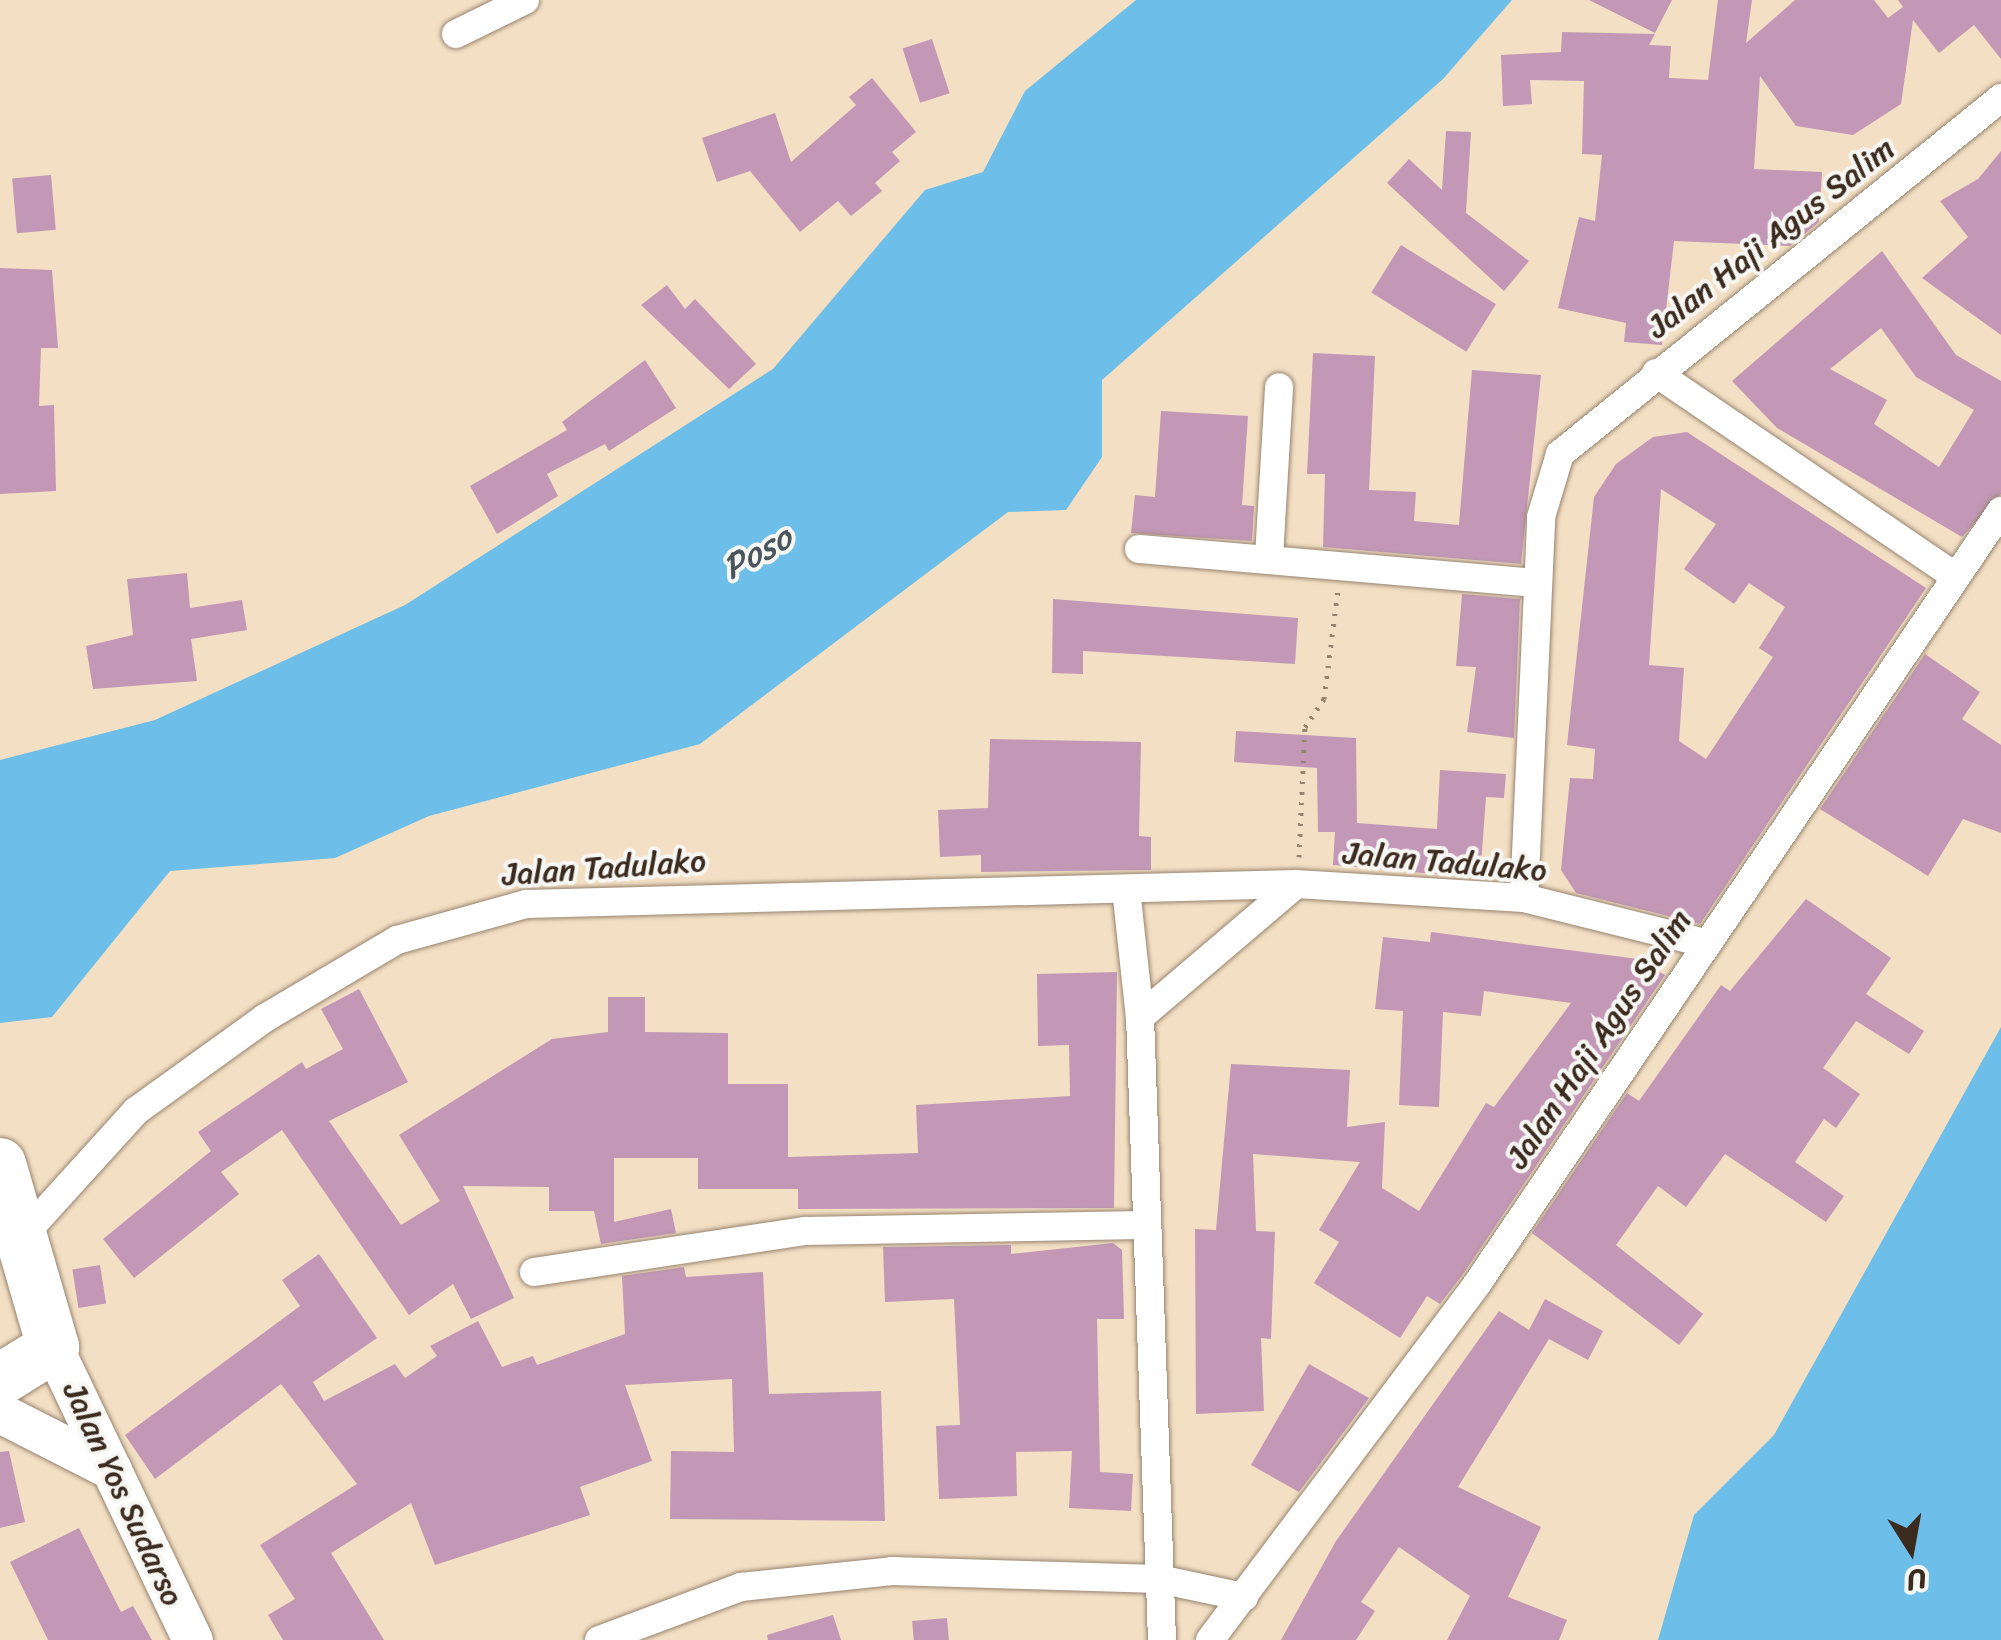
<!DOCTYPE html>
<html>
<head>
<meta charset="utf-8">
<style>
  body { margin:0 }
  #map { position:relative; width:2001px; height:1640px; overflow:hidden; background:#f3dfc3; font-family:Sriracha,sans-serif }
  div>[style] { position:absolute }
  .water>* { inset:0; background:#6dbee8 }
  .building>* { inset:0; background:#c298b6; transform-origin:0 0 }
  .path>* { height:5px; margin-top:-2.5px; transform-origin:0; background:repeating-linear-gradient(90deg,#978470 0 2.5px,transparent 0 10.5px) }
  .roads { filter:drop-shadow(0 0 2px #978470) drop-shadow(0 0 2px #978470) }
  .street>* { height:28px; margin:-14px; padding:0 14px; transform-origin:14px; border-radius:14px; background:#fff }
  .secondary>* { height:40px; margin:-20px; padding:0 20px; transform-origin:20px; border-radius:20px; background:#fff }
  .highway>* { height:52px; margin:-26px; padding:0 26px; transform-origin:26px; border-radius:26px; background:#fff }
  span { translate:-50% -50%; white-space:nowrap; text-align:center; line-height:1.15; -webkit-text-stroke:8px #f6f6f2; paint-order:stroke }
  .street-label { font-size:32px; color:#3b2a1e }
  .water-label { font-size:35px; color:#4a565b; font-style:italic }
  .north { position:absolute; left:1861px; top:1500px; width:100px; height:100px; -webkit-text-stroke:8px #f6f6f2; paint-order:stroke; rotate:169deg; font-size:28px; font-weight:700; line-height:40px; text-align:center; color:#3b2a1e }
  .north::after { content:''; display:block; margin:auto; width:35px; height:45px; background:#3b2a1e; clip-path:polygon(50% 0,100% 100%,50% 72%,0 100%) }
</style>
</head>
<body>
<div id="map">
  <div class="water">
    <div style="clip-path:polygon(1136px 0,1512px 0,1443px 79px,1102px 380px,1102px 457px,1066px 510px,1008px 512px,700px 744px,429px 816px,335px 858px,170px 871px,52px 1017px,0 1023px,0 760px,155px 720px,405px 605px,773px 369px,925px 190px,983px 172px,1025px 91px)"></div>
    <div style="clip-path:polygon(2001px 1027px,2001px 1640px,1658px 1640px,1694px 1515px,1774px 1435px)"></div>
  </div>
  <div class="building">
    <div style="clip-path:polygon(1589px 0,1672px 0,1655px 33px)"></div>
    <div style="clip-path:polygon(1718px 0,1752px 0,1746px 43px,1795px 0,1874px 0,1888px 18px,1903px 7px,1898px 0,2001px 0,2001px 59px,1974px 25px,1939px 53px,1913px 20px,1901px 104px,1853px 135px,1796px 126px,1760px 76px,1754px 169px,1822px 172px,1819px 222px,1790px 246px,1674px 241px,1662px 345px,1624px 342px,1626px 323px,1558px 308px,1579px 217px,1595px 221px,1602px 155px,1582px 154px,1584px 81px,1530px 80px,1532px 104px,1503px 106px,1501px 55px,1561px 52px,1562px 32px,1655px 34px,1649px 45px,1671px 46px,1669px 78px,1708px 80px)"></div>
    <div style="left:932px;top:39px;width:57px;height:31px;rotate:72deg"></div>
    <div style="clip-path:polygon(872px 78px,916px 132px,892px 152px,900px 161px,875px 183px,882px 191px,851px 216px,838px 201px,800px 232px,750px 171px,717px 182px,702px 138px,775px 113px,791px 162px,856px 105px,849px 97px)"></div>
    <div style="clip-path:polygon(1446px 131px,1471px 132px,1466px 213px,1529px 261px,1504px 291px,1387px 183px,1409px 159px,1442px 190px)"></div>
    <div style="clip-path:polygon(2001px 151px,2001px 335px,1922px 278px,1968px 237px,1940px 201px,1978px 179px)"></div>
    <div style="left:51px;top:175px;width:55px;height:39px;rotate:85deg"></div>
    <div style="left:1401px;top:245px;width:112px;height:56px;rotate:32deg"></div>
    <div style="clip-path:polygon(evenodd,1882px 251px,1956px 355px,2001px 381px,2001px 494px,1962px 537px,1777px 428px,1732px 381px,1882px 251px,1881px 328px,1916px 377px,1974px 410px,1939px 467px,1874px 424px,1887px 400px,1830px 369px,1881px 328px)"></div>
    <div style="clip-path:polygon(0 268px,52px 270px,58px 348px,41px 348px,39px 406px,54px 405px,56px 491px,0 494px)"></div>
    <div style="clip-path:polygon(667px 285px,685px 309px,695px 299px,756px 364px,729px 389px,641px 305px)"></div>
    <div style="clip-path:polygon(1313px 353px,1375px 356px,1369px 490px,1416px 492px,1414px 521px,1459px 525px,1472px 370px,1541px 375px,1521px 564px,1323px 547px,1325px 474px,1307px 474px)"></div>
    <div style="clip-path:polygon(645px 360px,676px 408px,609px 451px,605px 444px,547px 474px,558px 496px,497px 534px,470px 486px,567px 430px,562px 422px)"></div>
    <div style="clip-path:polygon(1161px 411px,1248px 416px,1242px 505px,1254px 506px,1252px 541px,1131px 533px,1135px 495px,1155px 497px)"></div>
    <div style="clip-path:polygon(evenodd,1687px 432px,1926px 588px,1700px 924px,1576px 893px,1561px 870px,1570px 778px,1593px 779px,1595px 749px,1567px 745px,1594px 497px,1616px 464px,1653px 437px,1687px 432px,1661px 489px,1716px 524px,1684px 569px,1734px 604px,1749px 583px,1785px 607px,1759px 648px,1773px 657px,1706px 759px,1679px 741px,1684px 668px,1649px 665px,1661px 489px)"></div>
    <div style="clip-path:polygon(187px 573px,190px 608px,242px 600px,247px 630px,191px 639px,197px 681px,93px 689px,86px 646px,133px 635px,127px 579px)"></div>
    <div style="clip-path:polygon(1462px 594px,1520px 599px,1514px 738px,1467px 732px,1476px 667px,1456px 666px)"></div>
    <div style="clip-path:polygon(1053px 599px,1298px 618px,1295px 664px,1083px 651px,1083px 674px,1052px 673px)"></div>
    <div style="clip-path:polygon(1925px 654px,1980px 692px,1962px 719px,2001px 745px,2001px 833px,1963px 819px,1928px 876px,1820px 809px)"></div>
    <div style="clip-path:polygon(1236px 731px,1356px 738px,1357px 823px,1437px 829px,1440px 770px,1506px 774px,1504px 798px,1486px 797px,1480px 878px,1333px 865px,1335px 832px,1318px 832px,1317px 768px,1234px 762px)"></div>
    <div style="clip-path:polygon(990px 739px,1141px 742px,1139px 836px,1151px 837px,1151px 870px,981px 872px,981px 855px,940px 857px,938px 810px,988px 808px)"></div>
    <div style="clip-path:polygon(1806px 899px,1891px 958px,1866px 994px,1924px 1031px,1909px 1054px,1856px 1021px,1823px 1068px,1860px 1094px,1836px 1128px,1824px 1119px,1795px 1162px,1844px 1196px,1826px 1222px,1725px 1154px,1686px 1207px,1658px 1186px,1616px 1245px,1703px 1314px,1679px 1345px,1532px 1233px,1627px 1093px,1639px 1101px,1721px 985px,1730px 991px)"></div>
    <div style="clip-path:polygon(1431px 932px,1638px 959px,1665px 975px,1463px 1274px,1440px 1304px,1427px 1296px,1400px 1338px,1314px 1283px,1339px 1242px,1319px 1230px,1360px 1162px,1253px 1154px,1256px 1231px,1275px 1232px,1271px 1339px,1261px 1338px,1264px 1411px,1196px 1414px,1195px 1229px,1216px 1230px,1231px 1064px,1350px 1070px,1347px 1127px,1385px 1122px,1382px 1188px,1419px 1211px,1486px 1103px,1494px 1107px,1571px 1003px,1484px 991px,1481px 1016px,1443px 1012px,1439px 1107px,1399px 1105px,1403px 1011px,1375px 1009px,1383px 937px,1430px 942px)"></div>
    <div style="clip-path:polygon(1117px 972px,1114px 1208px,798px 1209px,798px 1189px,698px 1189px,698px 1158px,614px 1158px,614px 1222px,671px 1209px,676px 1233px,601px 1244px,594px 1211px,549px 1211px,549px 1187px,463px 1186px,514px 1298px,471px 1319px,453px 1284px,409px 1315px,282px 1130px,221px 1172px,239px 1194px,134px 1278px,103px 1239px,211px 1151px,198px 1132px,302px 1062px,306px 1069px,343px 1049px,321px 1009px,359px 989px,408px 1082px,329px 1121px,401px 1225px,440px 1201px,399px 1135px,552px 1039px,608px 1032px,608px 997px,645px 997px,645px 1032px,728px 1033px,728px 1084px,788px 1084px,788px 1157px,918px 1153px,916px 1105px,1070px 1096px,1069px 1045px,1038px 1046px,1037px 974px)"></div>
    <div style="clip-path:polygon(1113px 1243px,1122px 1250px,1124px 1319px,1097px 1319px,1100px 1472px,1133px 1474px,1131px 1511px,1069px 1508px,1072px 1451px,1016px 1452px,1017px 1496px,939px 1499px,936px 1426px,960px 1425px,954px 1299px,885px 1302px,883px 1247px,1011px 1245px,1011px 1254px)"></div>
    <div style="clip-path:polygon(319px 1254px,377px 1338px,313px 1382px,324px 1401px,395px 1364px,405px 1378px,437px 1356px,430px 1346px,478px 1321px,502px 1367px,533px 1356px,537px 1365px,625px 1334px,622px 1276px,684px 1267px,686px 1277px,763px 1272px,769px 1394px,881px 1391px,885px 1521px,670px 1519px,671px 1451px,734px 1452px,732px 1379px,625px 1385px,652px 1461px,580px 1487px,590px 1515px,435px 1565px,411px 1503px,331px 1553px,384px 1640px,283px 1640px,268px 1615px,295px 1599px,260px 1545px,357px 1484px,281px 1384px,155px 1479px,125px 1435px,300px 1306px,282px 1280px)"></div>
    <div style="left:100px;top:1265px;width:39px;height:28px;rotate:81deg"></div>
    <div style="clip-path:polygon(1545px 1299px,1603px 1331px,1588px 1360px,1549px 1339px,1458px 1487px,1541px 1527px,1508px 1597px,1567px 1620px,1559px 1640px,1447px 1640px,1470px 1596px,1399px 1547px,1361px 1602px,1375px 1611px,1356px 1640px,1281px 1640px,1336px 1541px,1499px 1311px,1529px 1330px)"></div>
    <div style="clip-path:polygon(1309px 1364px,1369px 1398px,1299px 1492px,1251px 1465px)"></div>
    <div style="clip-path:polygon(9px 1451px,25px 1522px,0 1528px,0 1452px)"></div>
    <div style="clip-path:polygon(79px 1528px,121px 1612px,133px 1606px,152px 1640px,48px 1640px,10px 1562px)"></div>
    <div style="clip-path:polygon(833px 1615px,841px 1640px,768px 1640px,767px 1635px)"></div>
    <div style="left:947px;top:1618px;width:22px;height:35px;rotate:85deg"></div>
  </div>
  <div class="path">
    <div style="left:1299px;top:857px;width:130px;rotate:-87.4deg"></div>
    <div style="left:1305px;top:727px;width:34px;rotate:-56deg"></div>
    <div style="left:1324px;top:699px;width:110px;rotate:-82.7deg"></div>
  </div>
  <div class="roads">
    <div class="street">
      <div style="left:456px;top:34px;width:77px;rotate:-26.2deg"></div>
      <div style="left:1656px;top:373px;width:361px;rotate:34.2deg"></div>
      <div style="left:1139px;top:549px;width:399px;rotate:4.9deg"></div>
      <div style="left:1269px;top:557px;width:170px;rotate:-86.6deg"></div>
      <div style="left:1126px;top:889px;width:129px;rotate:83.8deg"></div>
      <div style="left:1524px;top:898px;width:381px;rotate:-87.4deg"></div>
      <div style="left:1541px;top:517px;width:66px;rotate:-73.2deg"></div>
      <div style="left:1560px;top:454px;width:567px;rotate:-38.91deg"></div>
      <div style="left:19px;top:1240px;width:174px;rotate:-47.8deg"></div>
      <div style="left:136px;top:1111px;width:159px;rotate:-35.8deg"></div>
      <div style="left:265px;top:1018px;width:153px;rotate:-30.6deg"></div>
      <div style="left:397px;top:940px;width:134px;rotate:-15.6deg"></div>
      <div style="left:526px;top:904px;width:770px;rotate:-1.49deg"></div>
      <div style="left:1296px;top:884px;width:228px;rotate:3.5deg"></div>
      <div style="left:1524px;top:898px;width:186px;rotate:14deg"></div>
      <div style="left:534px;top:1272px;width:274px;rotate:-8.6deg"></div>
      <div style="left:805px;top:1231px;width:338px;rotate:-1deg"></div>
      <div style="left:599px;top:1640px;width:152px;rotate:-20.5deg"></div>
      <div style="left:741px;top:1587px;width:152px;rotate:-6deg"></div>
      <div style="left:892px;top:1571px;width:267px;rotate:1.7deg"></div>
      <div style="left:1159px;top:1579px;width:87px;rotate:12deg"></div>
      <div style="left:1162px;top:1640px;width:623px;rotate:-92.02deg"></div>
      <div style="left:1140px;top:1017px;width:205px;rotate:-40.4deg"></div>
      <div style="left:1210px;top:1640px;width:445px;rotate:-53.1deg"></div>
      <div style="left:1477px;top:1284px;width:934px;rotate:-55.87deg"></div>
    </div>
    <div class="secondary">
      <div style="left:53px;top:1347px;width:325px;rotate:64.5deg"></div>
      <div style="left:0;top:1413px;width:126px;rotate:27deg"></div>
    </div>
    <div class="highway">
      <div style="left:0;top:1164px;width:191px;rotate:73.8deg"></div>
      <div style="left:53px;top:1347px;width:62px;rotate:148.1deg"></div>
    </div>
  </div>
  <div class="street-label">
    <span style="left:1771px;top:238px;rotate:-38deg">Jalan Haji Agus Salim</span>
    <span style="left:1445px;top:862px;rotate:5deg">Jalan Tadulako</span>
    <span style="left:604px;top:868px;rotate:-4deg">Jalan Tadulako</span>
    <span style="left:1599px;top:1039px;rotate:-56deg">Jalan Haji Agus Salim</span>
    <span style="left:123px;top:1494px;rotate:65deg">Jalan Yos Sudarso</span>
  </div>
  <div class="water-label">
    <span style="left:757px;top:552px;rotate:-29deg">Poso</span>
  </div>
  <div class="north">U</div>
</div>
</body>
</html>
